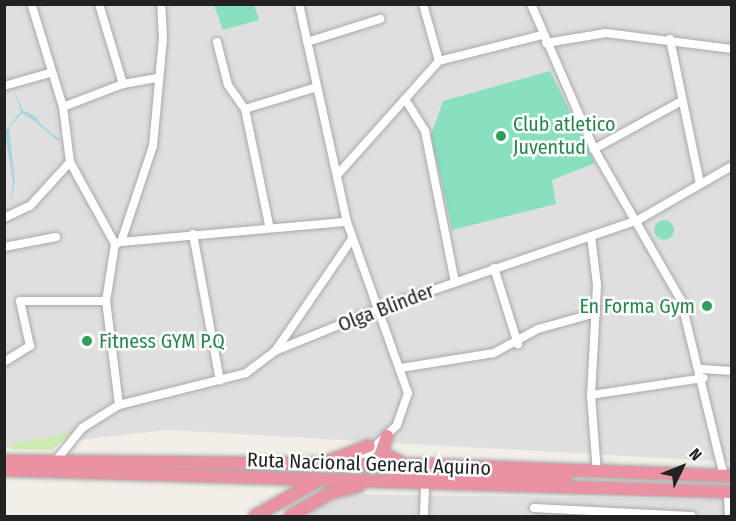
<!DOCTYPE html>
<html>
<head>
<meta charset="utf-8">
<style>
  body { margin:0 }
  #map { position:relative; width:736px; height:521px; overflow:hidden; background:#f2efe9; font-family:"Fira Sans Condensed",sans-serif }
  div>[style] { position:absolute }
  .residential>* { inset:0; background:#e0dfdf }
  .grass>* { inset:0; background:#cdebb0 }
  .pitch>* { inset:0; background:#88e0be }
  .round { border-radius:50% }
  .water>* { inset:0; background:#aad3df }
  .stream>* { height:2px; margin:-1px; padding:0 1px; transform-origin:1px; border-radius:1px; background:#aad3df }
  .highway-tunnel>* { height:12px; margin-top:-6px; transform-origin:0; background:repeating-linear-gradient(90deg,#c8c6c1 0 12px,transparent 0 18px) }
  .roads { filter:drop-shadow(0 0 2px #a9a9a9) drop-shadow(0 0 2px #a9a9a9) }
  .minor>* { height:8px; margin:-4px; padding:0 4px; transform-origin:4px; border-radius:4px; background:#fff }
  .highway>* { height:12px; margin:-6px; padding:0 6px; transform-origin:6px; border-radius:6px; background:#e892a2 }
  .dots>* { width:16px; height:16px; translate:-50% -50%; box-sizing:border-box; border:3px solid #fff; border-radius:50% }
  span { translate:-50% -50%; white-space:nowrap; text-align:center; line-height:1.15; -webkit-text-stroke:5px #fff; paint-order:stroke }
  .leisure-label { font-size:20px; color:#27864d }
  .left { translate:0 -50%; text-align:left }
  .right { translate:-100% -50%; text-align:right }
  .street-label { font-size:20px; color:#222 }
  .frame { position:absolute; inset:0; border:6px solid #222; pointer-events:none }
  .north { position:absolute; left:652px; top:437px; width:60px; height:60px; -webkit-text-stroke:4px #fff; paint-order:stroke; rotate:47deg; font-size:16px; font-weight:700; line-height:24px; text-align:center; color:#222 }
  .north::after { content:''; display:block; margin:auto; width:21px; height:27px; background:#222; clip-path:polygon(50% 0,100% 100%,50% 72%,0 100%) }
</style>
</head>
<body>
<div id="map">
  <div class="residential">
    <div style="clip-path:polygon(5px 5px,731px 5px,731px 462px,168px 430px,5px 448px)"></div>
    <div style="clip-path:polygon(338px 494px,732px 500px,731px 516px,301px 516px)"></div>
  </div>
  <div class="grass">
    <div style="clip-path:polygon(72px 432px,52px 450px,11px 449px,11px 445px)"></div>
  </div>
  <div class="pitch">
    <div style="clip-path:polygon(214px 5px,254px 5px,259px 20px,223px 30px)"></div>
    <div style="clip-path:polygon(550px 71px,595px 163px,552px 180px,556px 204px,452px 230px,431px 135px,443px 101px)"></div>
    <div class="round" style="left:654px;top:220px;width:20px;height:20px"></div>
  </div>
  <div class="water">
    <div style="clip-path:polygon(13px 89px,23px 110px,36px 117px,41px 125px,22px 113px,9px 128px,15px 183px,10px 203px,13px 183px,5px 132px,21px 111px)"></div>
  </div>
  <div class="stream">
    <div style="left:38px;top:123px;width:27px;rotate:39deg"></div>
  </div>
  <div class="highway-tunnel">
    <div style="left:340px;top:477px;width:55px;rotate:-3.1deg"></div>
  </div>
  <div class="roads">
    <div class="minor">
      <div style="left:99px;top:4px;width:84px;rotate:73.3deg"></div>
      <div style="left:299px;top:4px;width:223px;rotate:77.6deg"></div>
      <div style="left:347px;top:222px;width:182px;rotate:70.4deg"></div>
      <div style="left:408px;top:393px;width:34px;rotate:109deg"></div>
      <div style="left:397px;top:425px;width:56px;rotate:135.7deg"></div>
      <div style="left:423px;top:4px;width:59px;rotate:74.3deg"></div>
      <div style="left:531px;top:4px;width:158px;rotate:66.5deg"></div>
      <div style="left:594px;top:149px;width:174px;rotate:60.1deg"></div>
      <div style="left:681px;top:300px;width:181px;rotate:76.3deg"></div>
      <div style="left:32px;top:6px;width:106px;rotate:72.9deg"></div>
      <div style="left:63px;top:107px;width:55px;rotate:82.7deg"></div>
      <div style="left:70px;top:162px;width:94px;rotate:61.2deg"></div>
      <div style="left:670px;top:39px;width:148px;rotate:78.3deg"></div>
      <div style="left:217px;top:42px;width:44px;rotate:75.7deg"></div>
      <div style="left:228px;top:85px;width:29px;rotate:55deg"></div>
      <div style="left:245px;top:109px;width:118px;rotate:78.3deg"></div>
      <div style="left:307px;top:42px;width:77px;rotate:-17.5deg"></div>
      <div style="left:546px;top:43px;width:61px;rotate:-9.5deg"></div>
      <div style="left:606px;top:33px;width:127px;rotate:7.2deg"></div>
      <div style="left:4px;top:86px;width:48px;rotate:-15.8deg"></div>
      <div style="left:405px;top:99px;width:38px;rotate:58deg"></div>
      <div style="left:425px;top:131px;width:154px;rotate:78.8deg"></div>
      <div style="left:63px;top:107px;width:64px;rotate:-21deg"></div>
      <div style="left:123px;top:84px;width:35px;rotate:-10deg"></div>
      <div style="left:245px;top:109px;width:75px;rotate:-17deg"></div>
      <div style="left:594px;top:149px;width:98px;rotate:-28.7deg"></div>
      <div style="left:338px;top:174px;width:152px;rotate:-48.2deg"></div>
      <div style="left:439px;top:61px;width:106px;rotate:-14.2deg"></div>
      <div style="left:4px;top:218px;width:29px;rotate:-25deg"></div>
      <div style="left:30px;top:206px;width:59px;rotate:-47.7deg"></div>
      <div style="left:193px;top:234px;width:149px;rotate:79.6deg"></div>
      <div style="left:591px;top:236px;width:49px;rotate:83deg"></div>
      <div style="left:597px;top:285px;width:110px;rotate:93.1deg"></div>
      <div style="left:591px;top:395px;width:78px;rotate:85.6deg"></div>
      <div style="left:121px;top:242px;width:227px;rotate:-5.1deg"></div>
      <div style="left:4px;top:247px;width:53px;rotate:-10.9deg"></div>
      <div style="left:494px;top:268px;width:80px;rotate:72.5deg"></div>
      <div style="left:276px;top:350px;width:135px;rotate:-55.6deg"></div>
      <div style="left:4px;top:362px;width:31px;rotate:-32deg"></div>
      <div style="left:30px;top:346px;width:46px;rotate:-102.5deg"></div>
      <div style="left:20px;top:301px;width:86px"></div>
      <div style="left:401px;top:368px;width:94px;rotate:-9.2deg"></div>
      <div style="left:494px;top:353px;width:50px;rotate:-28.6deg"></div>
      <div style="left:538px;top:329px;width:59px;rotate:-15.7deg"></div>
      <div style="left:702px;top:369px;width:30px;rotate:4deg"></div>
      <div style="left:591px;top:395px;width:114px;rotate:-8.6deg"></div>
      <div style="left:119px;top:405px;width:105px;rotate:-97.1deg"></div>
      <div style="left:106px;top:301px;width:58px;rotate:-81deg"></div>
      <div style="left:115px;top:244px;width:6px;rotate:-18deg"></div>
      <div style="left:121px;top:242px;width:101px;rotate:-71.6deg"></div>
      <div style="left:153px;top:146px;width:107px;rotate:-84.7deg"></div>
      <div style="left:163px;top:39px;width:35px;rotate:-93deg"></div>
      <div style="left:54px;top:463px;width:45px;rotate:-51.3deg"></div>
      <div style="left:82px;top:428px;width:44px;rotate:-31.9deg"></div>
      <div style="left:119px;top:405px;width:131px;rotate:-14.1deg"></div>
      <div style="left:246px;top:373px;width:36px;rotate:-37deg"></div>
      <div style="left:275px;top:351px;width:114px;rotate:-22.1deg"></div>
      <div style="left:381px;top:308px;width:272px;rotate:-18.9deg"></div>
      <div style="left:638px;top:220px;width:108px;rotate:-29.9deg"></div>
      <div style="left:728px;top:492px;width:24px;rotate:88deg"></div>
      <div style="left:534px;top:508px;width:158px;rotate:2.9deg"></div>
      <div style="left:424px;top:516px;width:29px;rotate:-88deg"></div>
    </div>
    <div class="highway">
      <div style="left:387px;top:436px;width:18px;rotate:109deg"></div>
      <div style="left:381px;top:453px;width:19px;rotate:25deg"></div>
      <div style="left:4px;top:461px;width:427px;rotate:0.5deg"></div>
      <div style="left:431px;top:465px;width:301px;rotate:2.1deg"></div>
      <div style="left:321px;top:464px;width:51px;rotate:-20.6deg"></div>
      <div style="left:4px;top:470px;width:728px;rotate:1.73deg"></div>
      <div style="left:395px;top:474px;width:171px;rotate:0.7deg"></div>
      <div style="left:255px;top:516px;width:73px;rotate:-29.4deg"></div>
      <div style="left:290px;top:516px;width:46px;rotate:-29.9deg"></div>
      <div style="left:330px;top:493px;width:30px;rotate:-14deg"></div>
    </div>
  </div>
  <div class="dots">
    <div style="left:501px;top:136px;background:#2e9e5b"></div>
    <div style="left:707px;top:306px;background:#2e9e5b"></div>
    <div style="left:87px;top:341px;background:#2e9e5b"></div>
  </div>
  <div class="leisure-label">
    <span class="left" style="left:513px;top:136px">Club atletico<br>Juventud</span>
    <span class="right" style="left:695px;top:306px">En Forma Gym</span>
    <span class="left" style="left:99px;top:341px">Fitness GYM P.Q</span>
  </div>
  <div class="street-label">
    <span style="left:386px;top:308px;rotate:-21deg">Olga Blinder</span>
    <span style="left:369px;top:464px;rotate:2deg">Ruta Nacional General Aquino</span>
  </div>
  <div class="frame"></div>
  <div class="north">N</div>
</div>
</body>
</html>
